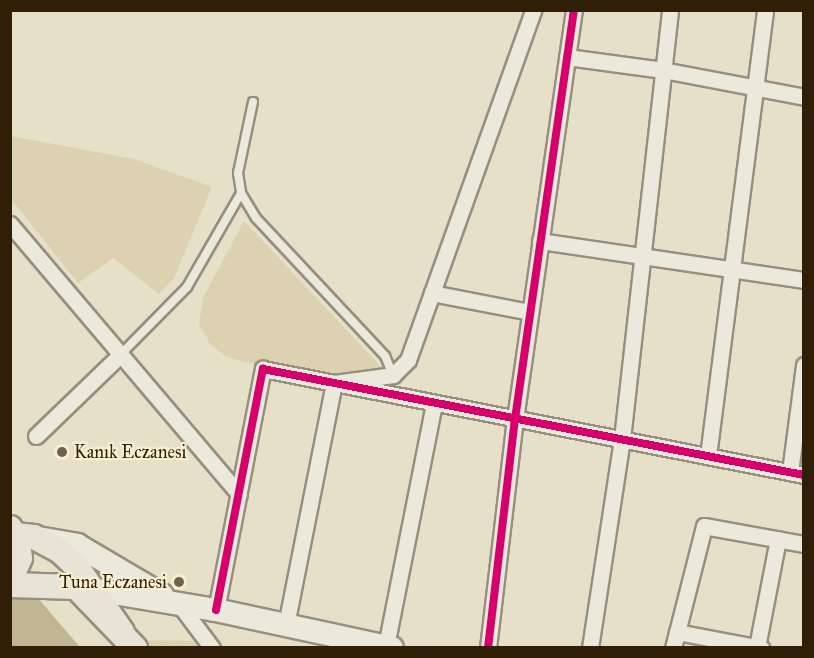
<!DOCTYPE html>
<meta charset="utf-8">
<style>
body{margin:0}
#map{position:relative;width:814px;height:658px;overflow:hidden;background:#e7e0c8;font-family:"IM FELL Great Primer",serif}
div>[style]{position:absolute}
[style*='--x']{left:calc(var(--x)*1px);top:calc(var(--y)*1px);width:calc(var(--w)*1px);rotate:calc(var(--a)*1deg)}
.green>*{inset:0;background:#dcd1b0}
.water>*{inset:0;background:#c2b594}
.roads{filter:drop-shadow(2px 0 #968f7f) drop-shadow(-2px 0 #968f7f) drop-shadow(0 2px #968f7f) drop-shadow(0 -2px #968f7f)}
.service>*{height:8px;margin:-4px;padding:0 4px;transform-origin:4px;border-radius:4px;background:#ebe8dc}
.minor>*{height:15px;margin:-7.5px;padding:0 7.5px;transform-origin:7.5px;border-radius:7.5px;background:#ebe8dc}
.secondary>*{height:22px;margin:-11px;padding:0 11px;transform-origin:11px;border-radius:11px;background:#ebe8dc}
.primary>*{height:24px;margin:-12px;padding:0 12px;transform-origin:12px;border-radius:12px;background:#e7e3d6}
.cycleway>*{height:8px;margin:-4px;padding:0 4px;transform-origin:4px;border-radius:4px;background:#d6006c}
.dots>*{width:16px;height:16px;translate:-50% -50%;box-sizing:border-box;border:3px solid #f8efd3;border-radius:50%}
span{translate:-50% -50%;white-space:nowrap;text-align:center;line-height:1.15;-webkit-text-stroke:4.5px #f8efd3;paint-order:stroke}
.poi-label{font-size:18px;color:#311e07}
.left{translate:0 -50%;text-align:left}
.right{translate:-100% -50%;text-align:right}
.frame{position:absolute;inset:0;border:12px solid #311e07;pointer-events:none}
</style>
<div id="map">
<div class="green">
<div style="clip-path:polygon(10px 136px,134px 159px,212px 187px,174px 278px,159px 294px,113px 258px,78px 283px,11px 199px)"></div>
<div style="clip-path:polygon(244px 221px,383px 369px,380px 379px,243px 362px,225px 356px,210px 344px,199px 324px,203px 298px)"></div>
<div style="clip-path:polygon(159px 640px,195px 641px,200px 647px,148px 647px,148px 641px)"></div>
</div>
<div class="water">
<div style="clip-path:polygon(10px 565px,60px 624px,80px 647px,11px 647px)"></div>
</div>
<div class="roads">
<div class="service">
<div style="--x:253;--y:102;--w:73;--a:101.9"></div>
<div style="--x:238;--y:173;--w:20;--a:81"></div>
<div style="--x:241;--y:193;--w:29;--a:59"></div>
<div style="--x:256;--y:218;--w:189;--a:46.9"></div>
<div style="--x:385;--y:356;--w:21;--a:67"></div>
<div style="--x:121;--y:354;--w:94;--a:-45.4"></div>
<div style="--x:187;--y:287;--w:108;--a:-60.1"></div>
</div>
<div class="minor">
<div style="--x:567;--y:57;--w:97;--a:7.7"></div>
<div style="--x:663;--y:70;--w:144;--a:10.8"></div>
<div style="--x:10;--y:224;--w:354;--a:49.7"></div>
<div style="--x:540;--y:241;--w:267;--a:8.4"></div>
<div style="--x:432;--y:293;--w:100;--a:11"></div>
<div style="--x:36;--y:436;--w:118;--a:-44"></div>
<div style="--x:708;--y:456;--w:450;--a:-82.7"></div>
<div style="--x:790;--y:472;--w:108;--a:-82.5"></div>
<div style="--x:179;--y:604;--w:55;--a:53.1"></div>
<div style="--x:216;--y:610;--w:246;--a:-79"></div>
<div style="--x:263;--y:369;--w:551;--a:11.09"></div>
<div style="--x:286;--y:625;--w:247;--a:-78.8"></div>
<div style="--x:334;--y:383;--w:60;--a:-7.7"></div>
<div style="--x:393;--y:375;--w:21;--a:-45"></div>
<div style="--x:408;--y:360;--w:372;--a:-70.3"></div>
<div style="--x:677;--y:632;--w:86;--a:10.8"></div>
<div style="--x:386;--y:646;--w:248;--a:-78.8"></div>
<div style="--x:757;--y:647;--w:110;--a:-79"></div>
<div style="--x:488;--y:648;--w:231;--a:-83.3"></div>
<div style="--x:515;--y:419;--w:413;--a:-81.8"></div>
<div style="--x:590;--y:648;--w:211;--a:-81.3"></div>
<div style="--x:622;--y:439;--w:432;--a:-83.6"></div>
<div style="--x:673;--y:648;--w:126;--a:-75.7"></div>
<div style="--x:704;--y:526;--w:102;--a:10.2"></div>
</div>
<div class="secondary">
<div style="--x:38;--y:538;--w:40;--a:10"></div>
<div style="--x:77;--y:545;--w:99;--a:30.5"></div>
<div style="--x:78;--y:587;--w:140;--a:9.5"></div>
<div style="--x:216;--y:610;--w:180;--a:12.2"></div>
</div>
<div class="primary">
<div style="--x:10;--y:528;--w:18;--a:63"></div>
<div style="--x:18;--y:544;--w:14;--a:82"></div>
<div style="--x:20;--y:558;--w:24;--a:114"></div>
<div style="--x:15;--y:535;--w:19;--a:6"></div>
<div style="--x:34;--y:537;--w:30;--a:28"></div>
<div style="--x:60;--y:551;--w:23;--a:43"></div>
<div style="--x:77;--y:567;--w:79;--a:55.3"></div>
<div style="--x:10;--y:585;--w:66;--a:1.7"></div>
<div style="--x:76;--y:587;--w:85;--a:46"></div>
</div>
</div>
<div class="cycleway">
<div style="--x:216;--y:610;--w:246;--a:-79"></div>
<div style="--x:263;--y:369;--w:551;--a:11.09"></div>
<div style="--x:488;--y:648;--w:231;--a:-83.3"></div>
<div style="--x:515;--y:419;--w:413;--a:-81.8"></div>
</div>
<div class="dots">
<div style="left:62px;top:452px;background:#71624b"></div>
<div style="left:179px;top:582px;background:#71624b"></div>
</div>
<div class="poi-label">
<span class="left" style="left:74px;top:452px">Kanık Eczanesi</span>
<span class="right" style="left:167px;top:582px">Tuna Eczanesi</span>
</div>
<div class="frame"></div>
</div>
